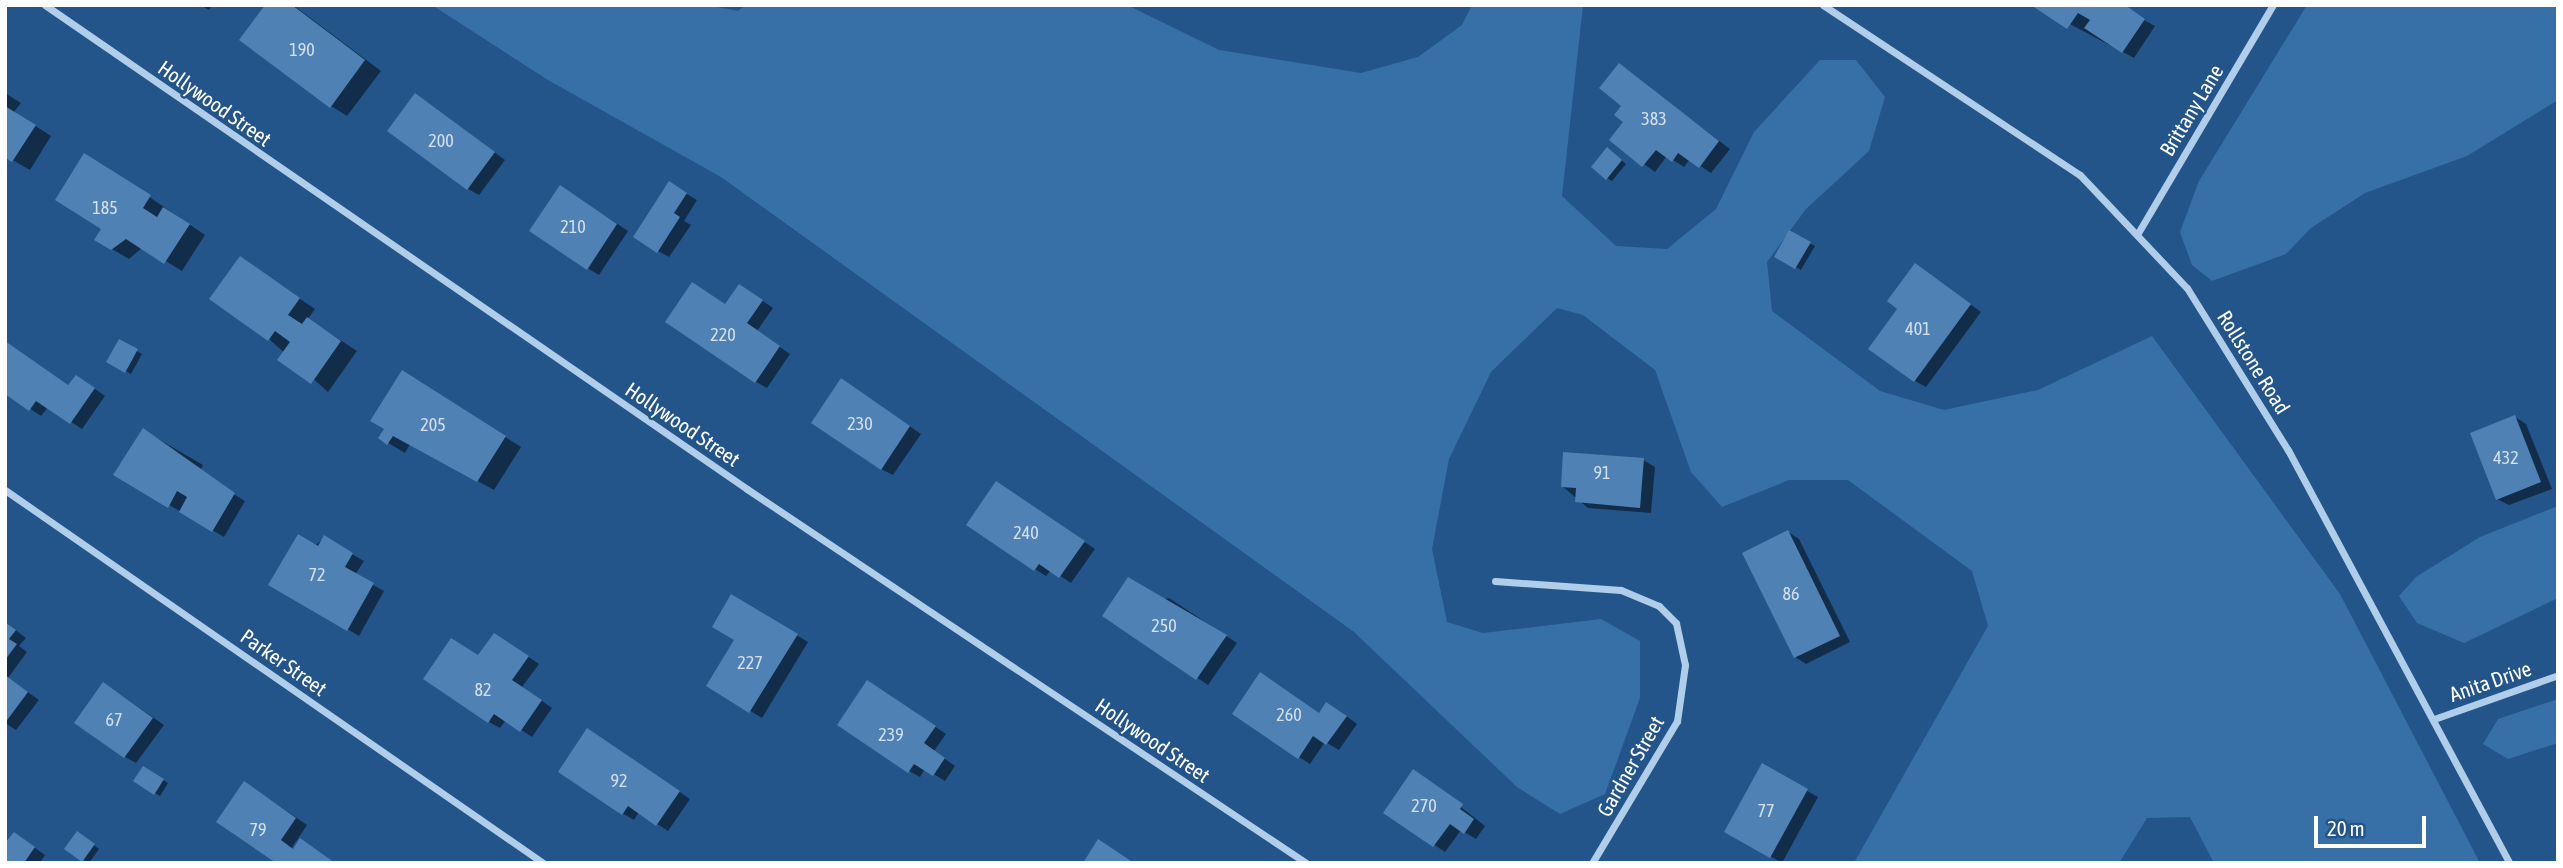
<!DOCTYPE html>
<style>
body{margin:0}
#map{position:relative;width:2563px;height:868px;overflow:hidden;background:#23558b;font-family:"Asap Condensed",sans-serif}
div>[style]{position:absolute}
[style*='--x']{left:calc(var(--x)*1px);top:calc(var(--y)*1px);width:calc(var(--w)*1px);rotate:calc(var(--a)*1deg)}
.green>*{inset:0;background:#3770a7}
.shadow>*{inset:0;background:#0007}
.building>*{inset:0;background:#5081b4}
.minor>*{height:7px;margin:-3.5px;padding:0 3.5px;transform-origin:3.5px;border-radius:3.5px;background:#b0cdea}
span{translate:-50% -50%;white-space:nowrap;text-align:center;line-height:1.15;-webkit-text-stroke:5px #23558b;paint-order:stroke}
.number-label{font-size:18px;color:#d3e0ec}
.number-label span{-webkit-text-stroke-width:0}
.street-label{font-size:21px;color:#fff}
.frame{position:absolute;inset:0;border:7px solid #fff;pointer-events:none}
.scale{position:absolute;left:2314px;top:816px;width:112px;height:32px;box-sizing:border-box;border:4px solid #fff;border-top:0;padding-left:9px;font-size:21px;line-height:24px;white-space:nowrap;color:#fff;-webkit-text-stroke:5px #23558b;paint-order:stroke}
</style>
<div id="map">
<div class="green">
<div style="clip-path:polygon(432px 5px,707px 5px,738px 11px,746px 5px,1127px 5px,1219px 50px,1361px 73px,1418px 57px,1462px 25px,1472px 5px,1583px 5px,1562px 196px,1616px 246px,1667px 249px,1716px 209px,1754px 132px,1820px 60px,1856px 60px,1885px 97px,1869px 151px,1806px 209px,1767px 262px,1772px 311px,1880px 391px,1944px 410px,2038px 390px,2152px 336px,2340px 594px,2480px 863px,2214px 863px,2190px 817px,2147px 818px,2119px 863px,1854px 863px,1988px 626px,1972px 571px,1848px 480px,1789px 480px,1722px 507px,1691px 472px,1655px 370px,1583px 315px,1557px 308px,1491px 372px,1449px 459px,1432px 549px,1447px 622px,1483px 633px,1601px 619px,1640px 641px,1640px 698px,1605px 794px,1560px 814px,1517px 787px,1354px 632px,721px 177px,548px 80px)"></div>
<div style="clip-path:polygon(2307px 5px,2558px 5px,2558px 100px,2467px 156px,2365px 193px,2311px 228px,2286px 254px,2212px 281px,2192px 265px,2180px 232px,2199px 181px)"></div>
<div style="clip-path:polygon(2558px 506px,2558px 598px,2464px 643px,2417px 623px,2399px 596px,2416px 577px,2480px 537px)"></div>
<div style="clip-path:polygon(2558px 699px,2558px 743px,2508px 759px,2483px 744px,2498px 719px)"></div>
</div>
<div class="shadow">
<div style="clip-path:polygon(200px 5px,212px 5px,209px 10px)"></div>
<div style="clip-path:polygon(267px 5px,293px 5px,381px 71px,347px 116px,331px 106px)"></div>
<div style="clip-path:polygon(2034px 5px,2144px 20px,2155px 26px,2134px 58px)"></div>
<div style="clip-path:polygon(1620px 66px,1730px 149px,1711px 173px,1690px 159px,1684px 167px,1667px 156px,1655px 172px,1611px 140px,1626px 122px)"></div>
<div style="clip-path:polygon(5px 93px,21px 103px,14px 112px,51px 136px,30px 170px,9px 158px,5px 163px)"></div>
<div style="clip-path:polygon(427px 102px,505px 160px,479px 195px,468px 189px)"></div>
<div style="clip-path:polygon(1612px 152px,1626px 164px,1612px 181px,1607px 178px)"></div>
<div style="clip-path:polygon(101px 164px,205px 235px,182px 271px,143px 247px,129px 259px,112px 249px,103px 229px)"></div>
<div style="clip-path:polygon(680px 190px,697px 200px,684px 221px,691px 225px,669px 257px,658px 251px)"></div>
<div style="clip-path:polygon(572px 194px,628px 231px,599px 275px,587px 268px)"></div>
<div style="clip-path:polygon(1790px 232px,1815px 246px,1801px 270px,1777px 256px)"></div>
<div style="clip-path:polygon(240px 258px,315px 309px,308px 319px,357px 351px,328px 392px,269px 339px)"></div>
<div style="clip-path:polygon(1926px 272px,1981px 312px,1926px 387px,1915px 381px)"></div>
<div style="clip-path:polygon(751px 293px,773px 308px,757px 331px,790px 354px,767px 388px,756px 382px,726px 306px)"></div>
<div style="clip-path:polygon(119px 341px,142px 354px,131px 374px,108px 361px)"></div>
<div style="clip-path:polygon(419px 382px,521px 447px,494px 490px,410px 444px,405px 453px,380px 438px)"></div>
<div style="clip-path:polygon(87px 383px,105px 396px,82px 429px,48px 407px,41px 416px,5px 392px)"></div>
<div style="clip-path:polygon(852px 387px,921px 434px,893px 475px,881px 469px)"></div>
<div style="clip-path:polygon(2515px 417px,2526px 424px,2552px 489px,2509px 505px,2497px 499px)"></div>
<div style="clip-path:polygon(143px 430px,203px 465px,199px 473px,245px 501px,224px 537px,116px 474px)"></div>
<div style="clip-path:polygon(1643px 460px,1655px 467px,1651px 513px,1588px 508px,1562px 486px)"></div>
<div style="clip-path:polygon(1008px 490px,1095px 549px,1071px 583px,1051px 570px,1046px 576px,1035px 569px)"></div>
<div style="clip-path:polygon(1788px 532px,1799px 539px,1850px 642px,1806px 664px,1795px 657px)"></div>
<div style="clip-path:polygon(324px 538px,364px 561px,355px 575px,384px 591px,359px 636px,271px 584px)"></div>
<div style="clip-path:polygon(732px 596px,808px 642px,762px 718px,709px 686px,737px 639px)"></div>
<div style="clip-path:polygon(1169px 598px,1237px 643px,1208px 685px,1104px 616px)"></div>
<div style="clip-path:polygon(5px 622px,26px 638px,19px 646px,27px 652px,8px 678px,39px 700px,16px 730px,5px 723px)"></div>
<div style="clip-path:polygon(505px 641px,539px 664px,522px 687px,552px 708px,532px 737px,506px 720px,500px 728px,489px 722px)"></div>
<div style="clip-path:polygon(879px 689px,946px 734px,934px 751px,955px 766px,945px 781px,925px 769px,920px 777px,909px 771px)"></div>
<div style="clip-path:polygon(115px 691px,164px 725px,136px 763px,125px 757px)"></div>
<div style="clip-path:polygon(1338px 710px,1357px 724px,1339px 750px,1325px 742px,1310px 764px,1299px 757px,1320px 714px)"></div>
<div style="clip-path:polygon(599px 737px,690px 799px,668px 831px,639px 812px,634px 820px,622px 813px)"></div>
<div style="clip-path:polygon(1763px 766px,1818px 797px,1782px 863px,1726px 831px)"></div>
<div style="clip-path:polygon(144px 768px,168px 783px,160px 796px,136px 781px)"></div>
<div style="clip-path:polygon(1424px 778px,1485px 826px,1476px 839px,1461px 830px,1445px 852px,1385px 812px)"></div>
<div style="clip-path:polygon(256px 790px,307px 825px,289px 852px,312px 847px,279px 863px)"></div>
<div style="clip-path:polygon(82px 836px,99px 849px,89px 863px,66px 848px)"></div>
<div style="clip-path:polygon(25px 841px,45px 855px,40px 863px,5px 863px)"></div>
</div>
<div class="building">
<div style="clip-path:polygon(265px 5px,292px 5px,365px 60px,330px 108px,239px 40px)"></div>
<div style="clip-path:polygon(2031px 5px,2125px 5px,2145px 19px,2122px 53px,2084px 28px,2090px 20px,2078px 13px,2067px 29px)"></div>
<div style="clip-path:polygon(1619px 63px,1719px 141px,1699px 168px,1678px 153px,1672px 162px,1656px 150px,1642px 167px,1609px 140px,1623px 122px,1614px 115px,1621px 106px,1599px 88px)"></div>
<div style="clip-path:polygon(415px 93px,495px 152px,467px 190px,387px 131px)"></div>
<div style="clip-path:polygon(5px 106px,36px 125px,12px 162px,5px 158px)"></div>
<div style="clip-path:polygon(1607px 147px,1622px 160px,1606px 180px,1591px 167px)"></div>
<div style="clip-path:polygon(84px 153px,151px 195px,143px 208px,157px 217px,163px 207px,190px 224px,164px 264px,126px 239px,111px 250px,94px 240px,101px 229px,55px 200px)"></div>
<div style="clip-path:polygon(669px 181px,687px 193px,674px 213px,680px 217px,657px 253px,633px 237px)"></div>
<div style="clip-path:polygon(560px 185px,617px 224px,587px 270px,529px 231px)"></div>
<div style="clip-path:polygon(1789px 230px,1811px 242px,1795px 269px,1774px 257px)"></div>
<div style="clip-path:polygon(240px 256px,300px 298px,288px 315px,302px 324px,307px 317px,341px 341px,311px 384px,277px 360px,290px 342px,275px 331px,268px 341px,209px 299px)"></div>
<div style="clip-path:polygon(1915px 263px,1971px 304px,1914px 382px,1868px 349px,1897px 309px,1887px 301px)"></div>
<div style="clip-path:polygon(692px 282px,725px 304px,739px 284px,763px 300px,747px 323px,780px 346px,755px 383px,665px 322px)"></div>
<div style="clip-path:polygon(119px 339px,138px 349px,125px 373px,106px 362px)"></div>
<div style="clip-path:polygon(5px 341px,68px 385px,76px 375px,95px 388px,70px 424px,36px 401px,29px 411px,5px 394px)"></div>
<div style="clip-path:polygon(402px 370px,506px 436px,477px 482px,393px 436px,387px 445px,378px 438px,384px 429px,370px 421px)"></div>
<div style="clip-path:polygon(841px 378px,910px 426px,881px 470px,811px 423px)"></div>
<div style="clip-path:polygon(2515px 415px,2541px 482px,2496px 500px,2470px 433px)"></div>
<div style="clip-path:polygon(143px 428px,235px 493px,212px 532px,179px 512px,187px 497px,177px 491px,168px 508px,113px 475px)"></div>
<div style="clip-path:polygon(1563px 452px,1644px 458px,1640px 508px,1575px 502px,1576px 488px,1561px 487px)"></div>
<div style="clip-path:polygon(996px 481px,1085px 541px,1059px 578px,1039px 564px,1034px 571px,966px 525px)"></div>
<div style="clip-path:polygon(1788px 530px,1840px 636px,1794px 658px,1742px 553px)"></div>
<div style="clip-path:polygon(298px 534px,318px 546px,324px 535px,353px 553px,345px 567px,374px 583px,347px 631px,268px 585px)"></div>
<div style="clip-path:polygon(1128px 577px,1227px 635px,1196px 680px,1102px 616px)"></div>
<div style="clip-path:polygon(731px 594px,798px 634px,749px 713px,706px 686px,734px 640px,712px 627px)"></div>
<div style="clip-path:polygon(5px 622px,16px 630px,9px 639px,17px 644px,5px 660px)"></div>
<div style="clip-path:polygon(494px 633px,529px 656px,512px 680px,542px 700px,520px 732px,494px 714px,488px 723px,423px 679px,451px 638px,478px 655px)"></div>
<div style="clip-path:polygon(1260px 672px,1319px 713px,1326px 702px,1347px 716px,1326px 745px,1313px 736px,1298px 759px,1232px 714px)"></div>
<div style="clip-path:polygon(5px 675px,28px 692px,5px 723px)"></div>
<div style="clip-path:polygon(867px 680px,936px 726px,924px 743px,945px 758px,933px 776px,914px 764px,908px 773px,837px 725px)"></div>
<div style="clip-path:polygon(103px 682px,153px 718px,124px 758px,74px 723px)"></div>
<div style="clip-path:polygon(587px 728px,680px 791px,656px 826px,628px 806px,622px 815px,558px 772px)"></div>
<div style="clip-path:polygon(1762px 763px,1808px 789px,1770px 858px,1724px 832px)"></div>
<div style="clip-path:polygon(143px 766px,164px 779px,154px 795px,133px 781px)"></div>
<div style="clip-path:polygon(1413px 769px,1463px 804px,1460px 809px,1474px 819px,1464px 834px,1450px 824px,1433px 847px,1383px 813px)"></div>
<div style="clip-path:polygon(244px 781px,296px 818px,281px 840px,293px 849px,300px 838px,335px 863px,276px 863px,216px 822px)"></div>
<div style="clip-path:polygon(77px 831px,95px 844px,82px 862px,64px 849px)"></div>
<div style="clip-path:polygon(14px 832px,35px 847px,24px 863px,5px 863px,5px 843px)"></div>
<div style="clip-path:polygon(1098px 839px,1134px 863px,1083px 863px)"></div>
</div>
<div class="minor">
<div style="--x:45;--y:5;--w:853;--a:34.58"></div>
<div style="--x:747;--y:489;--w:673;--a:33.78"></div>
<div style="--x:1823;--y:5;--w:308;--a:33.5"></div>
<div style="--x:2080;--y:175;--w:156;--a:46.6"></div>
<div style="--x:2187;--y:288;--w:191;--a:58.1"></div>
<div style="--x:2288;--y:450;--w:468;--a:61.8"></div>
<div style="--x:2138;--y:233;--w:265;--a:-59.4"></div>
<div style="--x:5;--y:490;--w:655;--a:34.73"></div>
<div style="--x:1495;--y:581;--w:126;--a:4.1"></div>
<div style="--x:1621;--y:590;--w:41;--a:22.8"></div>
<div style="--x:1659;--y:606;--w:24;--a:45"></div>
<div style="--x:1676;--y:623;--w:43;--a:77.9"></div>
<div style="--x:1685;--y:665;--w:57;--a:98.1"></div>
<div style="--x:1677;--y:721;--w:165;--a:120.9"></div>
<div style="--x:2434;--y:719;--w:132;--a:-19.5"></div>
</div>
<div class="number-label">
<span style="left:302px;top:50px">190</span>
<span style="left:1654px;top:119px">383</span>
<span style="left:441px;top:141px">200</span>
<span style="left:105px;top:208px">185</span>
<span style="left:573px;top:227px">210</span>
<span style="left:1918px;top:329px">401</span>
<span style="left:723px;top:335px">220</span>
<span style="left:860px;top:424px">230</span>
<span style="left:433px;top:425px">205</span>
<span style="left:2506px;top:458px">432</span>
<span style="left:1602px;top:473px">91</span>
<span style="left:1026px;top:533px">240</span>
<span style="left:317px;top:575px">72</span>
<span style="left:1791px;top:594px">86</span>
<span style="left:1164px;top:626px">250</span>
<span style="left:750px;top:663px">227</span>
<span style="left:483px;top:690px">82</span>
<span style="left:1289px;top:715px">260</span>
<span style="left:114px;top:720px">67</span>
<span style="left:891px;top:735px">239</span>
<span style="left:619px;top:781px">92</span>
<span style="left:1424px;top:806px">270</span>
<span style="left:1766px;top:811px">77</span>
<span style="left:258px;top:830px">79</span>
</div>
<div class="street-label">
<span style="left:215px;top:103px;rotate:35deg">Hollywood Street</span>
<span style="left:2191px;top:110px;rotate:-59deg">Brittany Lane</span>
<span style="left:2254px;top:362px;rotate:58deg">Rollstone Road</span>
<span style="left:683px;top:424px;rotate:34deg">Hollywood Street</span>
<span style="left:284px;top:662px;rotate:35deg">Parker Street</span>
<span style="left:2490px;top:681px;rotate:-19deg">Anita Drive</span>
<span style="left:1153px;top:740px;rotate:34deg">Hollywood Street</span>
<span style="left:1630px;top:766px;rotate:-60deg">Gardner Street</span>
</div>
<div class="frame"></div>
<div class="scale">20 m</div>
</div>
